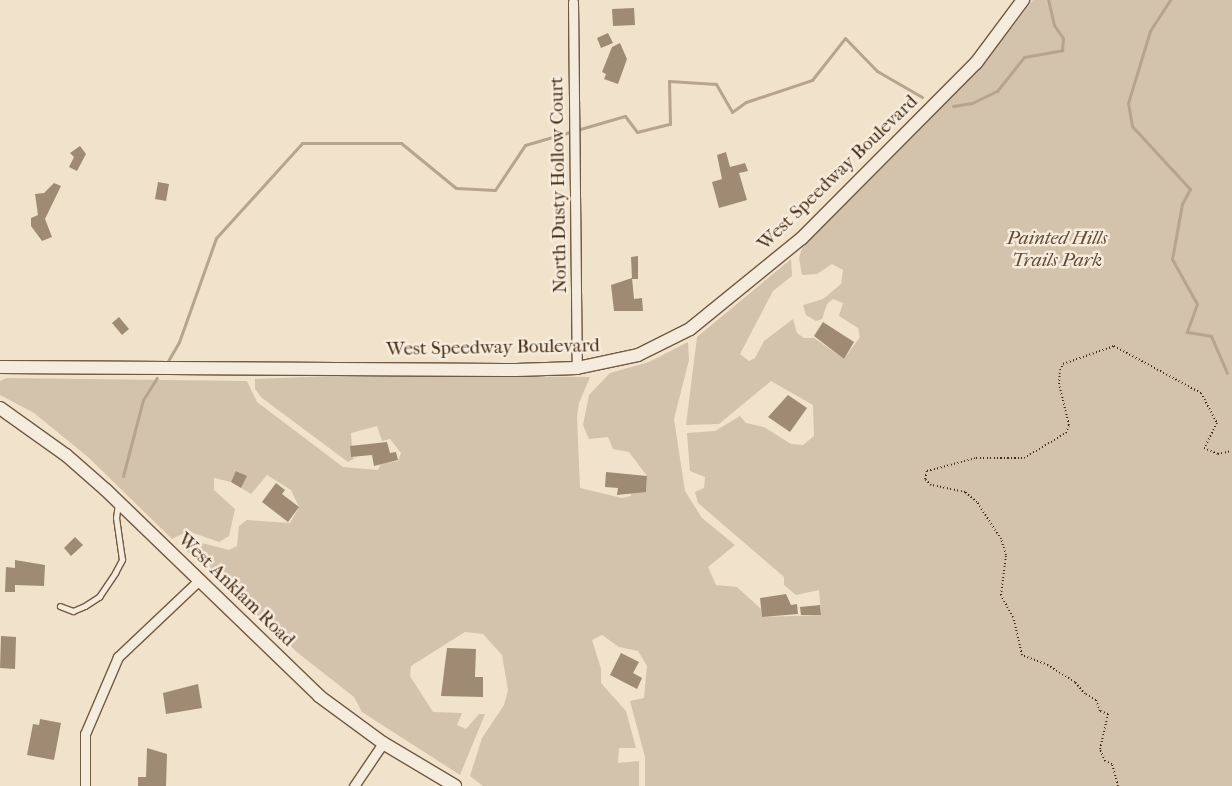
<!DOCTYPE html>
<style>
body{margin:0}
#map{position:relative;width:1232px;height:786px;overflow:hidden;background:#f1e2cb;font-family:"IM FELL French Canon",serif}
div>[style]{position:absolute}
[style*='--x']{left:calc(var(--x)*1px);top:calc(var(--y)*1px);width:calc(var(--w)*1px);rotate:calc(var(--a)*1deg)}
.green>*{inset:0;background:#d4c3ac}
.stream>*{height:3px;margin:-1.5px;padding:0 1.5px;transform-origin:1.5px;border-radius:1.5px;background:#b7a48d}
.building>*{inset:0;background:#9f8b73}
.path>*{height:2px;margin-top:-1px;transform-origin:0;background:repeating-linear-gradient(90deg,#462c14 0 1px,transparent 0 3.5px)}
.roads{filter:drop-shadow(1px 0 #715a42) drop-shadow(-1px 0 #715a42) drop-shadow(0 1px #715a42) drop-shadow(0 -1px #715a42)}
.service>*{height:4.5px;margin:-2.25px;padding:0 2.25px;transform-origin:2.25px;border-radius:2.25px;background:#f6ecdd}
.minor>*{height:9px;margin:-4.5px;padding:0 4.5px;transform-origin:4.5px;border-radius:4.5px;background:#f6ecdd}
.secondary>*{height:12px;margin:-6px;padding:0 6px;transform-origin:6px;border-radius:6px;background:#f6ecdd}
span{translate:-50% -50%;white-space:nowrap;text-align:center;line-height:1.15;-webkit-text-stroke:5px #f6ecdd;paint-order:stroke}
.street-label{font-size:19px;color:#462c14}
.park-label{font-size:19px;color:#624a32;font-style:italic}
</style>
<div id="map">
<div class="green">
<div style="clip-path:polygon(1033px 0,1232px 0,1232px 786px,645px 786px,645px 757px,630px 701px,644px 698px,647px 666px,638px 651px,619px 647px,602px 635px,592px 640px,601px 669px,601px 683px,626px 711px,636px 748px,619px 748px,618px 763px,639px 761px,639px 786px,483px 786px,470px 776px,482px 738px,504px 705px,508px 690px,502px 655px,483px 634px,465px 632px,411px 666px,410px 676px,433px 712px,462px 713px,457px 725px,466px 729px,479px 714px,485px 714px,460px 775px,362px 712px,354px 697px,298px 653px,179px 544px,186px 539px,229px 550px,237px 546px,239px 526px,247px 520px,290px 523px,299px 507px,291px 490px,267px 475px,251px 494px,241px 488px,246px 476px,237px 471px,231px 482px,214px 478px,214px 490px,235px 509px,229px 536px,219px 542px,188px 531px,172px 539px,88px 457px,34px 413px,0 395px,0 381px,6px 378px,247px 381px,257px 402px,343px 467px,378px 470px,381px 464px,398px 461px,401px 453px,390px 439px,382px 441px,377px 426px,351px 433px,353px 458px,357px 457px,348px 462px,262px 398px,255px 389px,255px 379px,356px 375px,590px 377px,579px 403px,577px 417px,580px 488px,622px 498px,631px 496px,631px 490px,646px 492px,647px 476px,629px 452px,613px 449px,608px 437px,589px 439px,583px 425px,589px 395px,610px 373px,649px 362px,688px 342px,689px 360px,674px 419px,685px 491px,702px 518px,735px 545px,708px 567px,716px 585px,737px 587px,761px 609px,762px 617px,821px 615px,819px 590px,796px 595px,784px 585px,784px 577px,698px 503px,695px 492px,704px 488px,705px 477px,690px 471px,687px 433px,715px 431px,740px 416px,746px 423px,764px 427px,791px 444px,803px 445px,814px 436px,813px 405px,771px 381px,719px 424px,686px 425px,697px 337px,791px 259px,792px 276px,773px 291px,740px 354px,749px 361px,755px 358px,764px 341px,793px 319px,797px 333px,804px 338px,814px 338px,844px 359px,860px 337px,858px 328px,839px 316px,843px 303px,833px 299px,827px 304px,822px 319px,816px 321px,806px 315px,803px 305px,823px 299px,841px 284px,843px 270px,832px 264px,817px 274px,802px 275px,799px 258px,802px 248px,983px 65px)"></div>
</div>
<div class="stream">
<div style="--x:1170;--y:0;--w:37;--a:123"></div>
<div style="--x:1150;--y:31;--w:75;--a:107"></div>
<div style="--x:1128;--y:103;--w:23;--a:80"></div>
<div style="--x:1132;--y:126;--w:86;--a:47.4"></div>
<div style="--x:1190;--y:189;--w:17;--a:118"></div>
<div style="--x:1182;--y:204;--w:56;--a:100.3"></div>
<div style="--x:1172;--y:259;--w:51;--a:60.9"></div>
<div style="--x:1197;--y:304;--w:30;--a:110"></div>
<div style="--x:1187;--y:332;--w:24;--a:9"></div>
<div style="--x:1211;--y:336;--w:40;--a:66.6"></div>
<div style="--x:953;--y:106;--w:19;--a:-9"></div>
<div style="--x:972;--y:103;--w:28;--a:-26"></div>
<div style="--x:997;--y:91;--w:43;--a:-51.5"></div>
<div style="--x:1024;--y:57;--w:39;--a:-10"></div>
<div style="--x:1062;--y:50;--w:12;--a:-85"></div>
<div style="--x:1063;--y:38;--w:16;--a:-125"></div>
<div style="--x:1054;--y:25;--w:26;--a:-103"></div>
<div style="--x:168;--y:361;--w:22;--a:-60"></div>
<div style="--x:179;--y:342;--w:110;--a:-70.4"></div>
<div style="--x:216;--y:238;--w:128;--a:-47.8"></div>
<div style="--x:302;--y:143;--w:99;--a:0"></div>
<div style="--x:401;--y:143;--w:71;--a:39.3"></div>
<div style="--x:456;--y:188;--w:39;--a:3"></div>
<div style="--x:495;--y:190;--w:54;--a:-56.3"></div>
<div style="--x:525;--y:145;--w:104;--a:-16.2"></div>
<div style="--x:625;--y:116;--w:20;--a:53"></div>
<div style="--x:637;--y:132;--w:34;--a:-14"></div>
<div style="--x:670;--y:124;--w:43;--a:-91.3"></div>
<div style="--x:669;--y:81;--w:47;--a:3.7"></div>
<div style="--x:716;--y:84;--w:32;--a:60"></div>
<div style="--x:732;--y:112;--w:17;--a:-36"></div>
<div style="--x:746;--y:102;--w:70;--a:-18.4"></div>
<div style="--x:812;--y:80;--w:53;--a:-51.8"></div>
<div style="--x:845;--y:38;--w:46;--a:45.9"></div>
<div style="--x:877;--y:71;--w:52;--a:30"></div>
<div style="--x:123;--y:476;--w:79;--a:-75.3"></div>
<div style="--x:143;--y:400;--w:26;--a:-58"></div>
</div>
<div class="building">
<div style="clip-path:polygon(634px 8px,635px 25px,613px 26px,612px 9px)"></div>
<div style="clip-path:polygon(608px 33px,613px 43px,601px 48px,597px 38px)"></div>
<div style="clip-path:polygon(620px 43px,627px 59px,618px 84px,604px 79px,606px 74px,602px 72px,612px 47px)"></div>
<div style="clip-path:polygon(80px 146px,86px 154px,77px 171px,69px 167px,74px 157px,70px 153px)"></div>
<div style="clip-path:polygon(726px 152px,730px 167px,745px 163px,748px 171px,739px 173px,747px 200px,719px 208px,712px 182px,722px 179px,717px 155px)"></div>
<div style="clip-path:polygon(158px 182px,169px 184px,166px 201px,155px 199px)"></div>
<div style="clip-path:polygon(54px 183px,61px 186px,45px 219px,52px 237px,42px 241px,31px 226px,31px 218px,38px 215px,35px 194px,44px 193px)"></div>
<div style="clip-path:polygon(638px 256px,638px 279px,632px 279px,631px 257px)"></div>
<div style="clip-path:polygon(632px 278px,634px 299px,642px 298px,643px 311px,614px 311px,611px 285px)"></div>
<div style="clip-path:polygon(119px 317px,129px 329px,122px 335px,112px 323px)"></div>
<div style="clip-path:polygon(823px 322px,854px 342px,844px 359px,814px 336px)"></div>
<div style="clip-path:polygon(788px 395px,807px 408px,790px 432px,768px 417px)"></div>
<div style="clip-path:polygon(387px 442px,390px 453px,396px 452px,398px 460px,374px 466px,372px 455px,351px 457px,350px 446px)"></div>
<div style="clip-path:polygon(236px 471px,247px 476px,241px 488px,231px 482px)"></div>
<div style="clip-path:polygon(606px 472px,647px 476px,646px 492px,617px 495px,618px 488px,605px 487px)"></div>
<div style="clip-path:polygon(276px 483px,285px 490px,282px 494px,299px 507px,288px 522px,262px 502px)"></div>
<div style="clip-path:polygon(75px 537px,83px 545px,71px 556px,64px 548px)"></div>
<div style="clip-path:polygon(15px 560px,45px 565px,44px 586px,15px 585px,15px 592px,5px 592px,6px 567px,15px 568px)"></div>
<div style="clip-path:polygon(786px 594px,791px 605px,797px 604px,798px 614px,762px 617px,760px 598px)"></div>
<div style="clip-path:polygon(820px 605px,821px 615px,801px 615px,800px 607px)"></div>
<div style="clip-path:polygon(1px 636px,16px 637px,15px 669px,0 668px)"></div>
<div style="clip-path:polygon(447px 648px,476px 649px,475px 677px,483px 677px,483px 697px,441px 696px)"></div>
<div style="clip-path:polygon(621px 653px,639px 662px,633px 673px,642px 678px,637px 689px,610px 675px)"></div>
<div style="clip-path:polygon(198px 684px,202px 708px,166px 714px,163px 693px)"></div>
<div style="clip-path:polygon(40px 719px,61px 723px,54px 760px,27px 755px,33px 724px,39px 725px)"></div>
<div style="clip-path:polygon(147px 748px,167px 754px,166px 786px,138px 786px,138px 777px,146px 777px)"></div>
</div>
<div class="path">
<div style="--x:1118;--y:786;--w:23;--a:-105"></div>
<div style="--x:1112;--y:764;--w:8;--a:-157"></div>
<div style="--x:1105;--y:761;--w:13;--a:-113"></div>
<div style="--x:1100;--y:749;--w:36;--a:-77"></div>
<div style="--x:1108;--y:714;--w:9;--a:-159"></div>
<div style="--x:1100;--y:711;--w:12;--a:-110"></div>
<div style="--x:1096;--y:700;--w:13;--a:-151"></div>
<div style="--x:1085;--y:694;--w:16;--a:-130"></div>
<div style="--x:1075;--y:682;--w:32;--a:-148"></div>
<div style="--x:1048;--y:665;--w:28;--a:-159"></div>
<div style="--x:1022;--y:655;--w:39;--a:-103"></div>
<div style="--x:1013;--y:617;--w:25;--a:-119"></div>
<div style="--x:1001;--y:595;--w:40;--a:-82.9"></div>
<div style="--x:1006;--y:555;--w:17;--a:-107"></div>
<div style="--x:1001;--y:539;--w:44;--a:-123"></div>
<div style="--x:977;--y:502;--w:16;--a:-140"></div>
<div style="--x:965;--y:492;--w:35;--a:-168"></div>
<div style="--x:931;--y:485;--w:8;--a:-135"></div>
<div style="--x:925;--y:479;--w:8;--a:-76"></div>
<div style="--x:927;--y:471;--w:51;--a:-14.9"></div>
<div style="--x:976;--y:458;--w:48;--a:0"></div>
<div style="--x:1024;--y:458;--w:49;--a:-30.8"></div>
<div style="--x:1066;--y:433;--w:9;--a:-69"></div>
<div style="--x:1069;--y:425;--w:42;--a:-103.7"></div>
<div style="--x:1059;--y:384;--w:14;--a:-86"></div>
<div style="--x:1060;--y:370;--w:7;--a:-63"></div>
<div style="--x:1063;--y:364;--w:54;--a:-19.4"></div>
<div style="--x:1114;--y:346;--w:99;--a:28.4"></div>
<div style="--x:1201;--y:393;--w:34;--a:62"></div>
<div style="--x:1217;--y:423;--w:28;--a:117"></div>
<div style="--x:1204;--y:448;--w:15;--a:23"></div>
<div style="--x:1218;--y:454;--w:14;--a:-12"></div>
</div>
<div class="roads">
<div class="service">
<div style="--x:60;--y:606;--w:14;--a:21"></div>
<div style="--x:73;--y:611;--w:13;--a:-23"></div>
<div style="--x:85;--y:606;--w:17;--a:-33"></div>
<div style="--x:99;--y:597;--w:29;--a:-56"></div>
<div style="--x:115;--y:573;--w:15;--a:-62"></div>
<div style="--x:122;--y:560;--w:42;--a:-98.1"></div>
<div style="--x:116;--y:518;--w:15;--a:-82"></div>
</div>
<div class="minor">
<div style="--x:573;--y:2;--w:366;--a:89.4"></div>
<div style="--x:85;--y:786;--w:52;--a:-90"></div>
<div style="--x:85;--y:734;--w:84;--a:-66.8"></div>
<div style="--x:118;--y:657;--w:110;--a:-43.5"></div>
<div style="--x:354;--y:786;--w:52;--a:-56"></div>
</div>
<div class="secondary">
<div style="--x:0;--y:367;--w:516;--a:0.33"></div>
<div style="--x:516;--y:370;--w:61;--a:-1.9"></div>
<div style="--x:577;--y:368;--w:62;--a:-12"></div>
<div style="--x:638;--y:355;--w:58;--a:-26.6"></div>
<div style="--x:690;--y:329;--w:144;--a:-39.1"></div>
<div style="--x:802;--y:238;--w:247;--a:-45.2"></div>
<div style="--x:976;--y:63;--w:79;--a:-53.3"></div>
<div style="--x:0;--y:408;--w:81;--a:35.5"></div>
<div style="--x:66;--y:455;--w:53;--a:41.2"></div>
<div style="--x:106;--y:490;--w:296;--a:44"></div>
<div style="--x:319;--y:696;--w:79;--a:36.3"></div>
<div style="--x:383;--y:743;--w:84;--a:30.8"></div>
</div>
</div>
<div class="street-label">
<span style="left:838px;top:173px;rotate:-44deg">West Speedway Boulevard</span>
<span style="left:559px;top:185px;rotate:-91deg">North Dusty Hollow Court</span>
<span style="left:493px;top:348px;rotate:-1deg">West Speedway Boulevard</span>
<span style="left:236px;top:590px;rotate:44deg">West Anklam Road</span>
</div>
<div class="park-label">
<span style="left:1057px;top:250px">Painted Hills<br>Trails Park</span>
</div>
</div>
